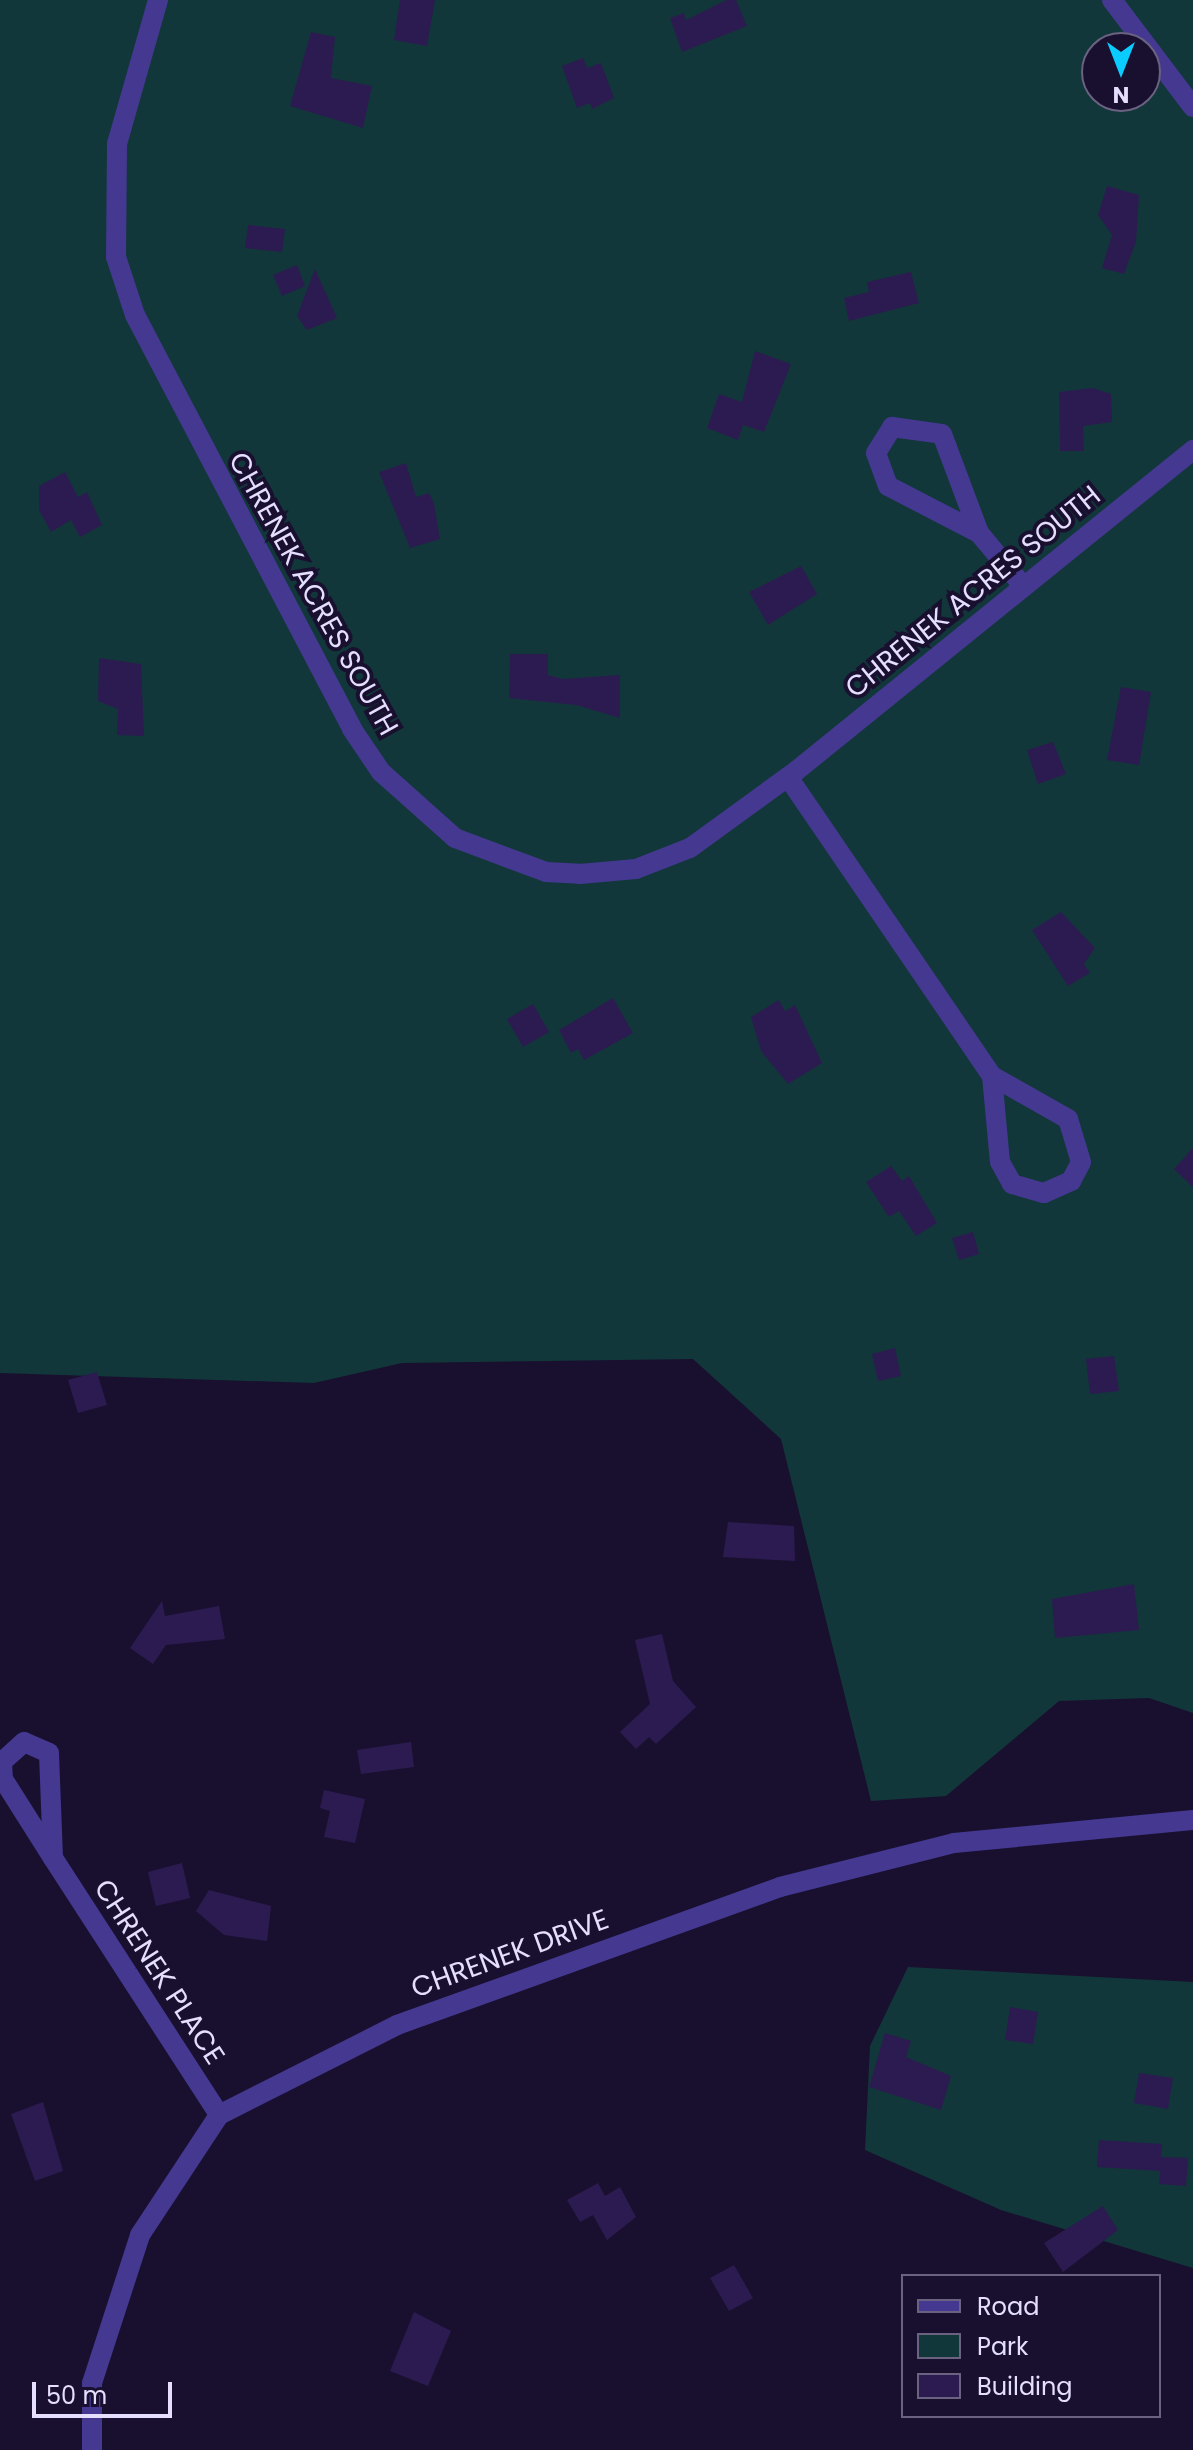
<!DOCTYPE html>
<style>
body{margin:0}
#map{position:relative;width:1193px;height:2450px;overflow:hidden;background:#19102f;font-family:Poppins,sans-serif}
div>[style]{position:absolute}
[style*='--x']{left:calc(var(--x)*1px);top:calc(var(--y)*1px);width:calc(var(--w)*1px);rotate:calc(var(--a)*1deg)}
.green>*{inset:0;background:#12373a}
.building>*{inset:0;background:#2c1b51}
.minor>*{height:20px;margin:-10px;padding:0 10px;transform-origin:10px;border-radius:10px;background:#453891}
span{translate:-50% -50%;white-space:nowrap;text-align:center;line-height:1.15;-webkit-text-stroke:8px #19102f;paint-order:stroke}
.street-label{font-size:28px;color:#e5deff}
.legend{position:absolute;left:901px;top:2274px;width:260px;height:144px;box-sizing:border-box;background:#19102f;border:2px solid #6b6282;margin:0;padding:10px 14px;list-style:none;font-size:24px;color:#e5deff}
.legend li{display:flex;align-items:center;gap:16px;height:40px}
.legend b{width:40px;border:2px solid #6b6282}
.north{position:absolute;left:1081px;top:32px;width:80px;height:80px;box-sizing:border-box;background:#19102f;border:2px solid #6b6282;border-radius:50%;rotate:180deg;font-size:22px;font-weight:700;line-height:32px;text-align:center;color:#e5deff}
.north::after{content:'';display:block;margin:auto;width:28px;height:36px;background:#0accff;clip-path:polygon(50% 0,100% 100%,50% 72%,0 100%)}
.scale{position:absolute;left:32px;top:2382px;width:140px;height:36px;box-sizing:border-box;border:4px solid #e5deff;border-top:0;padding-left:10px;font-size:24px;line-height:28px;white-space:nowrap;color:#e5deff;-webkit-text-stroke:6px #19102f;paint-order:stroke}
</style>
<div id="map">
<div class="green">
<div style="clip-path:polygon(evenodd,0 0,1193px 0,1193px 1713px,1149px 1698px,1059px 1701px,946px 1796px,871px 1801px,781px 1439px,693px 1359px,402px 1363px,314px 1383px,0 1373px,0 0,1097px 48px,1145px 48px,1145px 96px,1097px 96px,1097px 48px)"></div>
<div style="clip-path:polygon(908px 1967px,1193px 1982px,1193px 2268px,1001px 2210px,865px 2150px,870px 2046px)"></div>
</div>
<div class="building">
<div style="clip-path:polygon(400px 0,435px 0,427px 46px,394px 40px)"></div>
<div style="clip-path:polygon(726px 0,736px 0,747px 26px,682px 52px,670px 18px,684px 13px,686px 20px)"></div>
<div style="clip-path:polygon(311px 32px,335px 37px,331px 78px,372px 86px,363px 128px,290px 106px)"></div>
<div style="clip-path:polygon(583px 58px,587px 68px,601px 63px,614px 98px,592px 109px,590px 103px,577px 108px,562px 66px)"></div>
<div style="clip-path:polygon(1107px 186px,1139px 195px,1136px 242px,1124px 274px,1102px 268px,1112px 235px,1098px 215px)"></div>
<div style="clip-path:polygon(248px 225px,285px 229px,282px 252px,245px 248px)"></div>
<div style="clip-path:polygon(297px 265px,305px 286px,282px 296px,273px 275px)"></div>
<div style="clip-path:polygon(315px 269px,337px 318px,307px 330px,297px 316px)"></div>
<div style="clip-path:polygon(911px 272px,919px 303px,849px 321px,844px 298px,869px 292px,867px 282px)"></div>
<div style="clip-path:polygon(755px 351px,791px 364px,764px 432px,743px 425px,738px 440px,707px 428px,719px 394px,742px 402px)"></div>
<div style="clip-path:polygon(1093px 388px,1111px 394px,1112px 422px,1083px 426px,1084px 451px,1060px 451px,1059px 392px)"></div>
<div style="clip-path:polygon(406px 463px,416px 497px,429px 493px,434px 503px,440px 539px,410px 548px,379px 472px)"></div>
<div style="clip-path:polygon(65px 472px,78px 497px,87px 492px,102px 525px,80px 537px,71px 520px,51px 532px,39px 510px,39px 486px)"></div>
<div style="clip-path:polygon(801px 566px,817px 594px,768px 625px,749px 592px)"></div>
<div style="clip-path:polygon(510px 654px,548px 654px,548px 675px,563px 679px,620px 675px,620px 718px,576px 705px,509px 698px)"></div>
<div style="clip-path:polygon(99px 658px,141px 664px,144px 736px,117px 735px,118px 709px,98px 701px)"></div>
<div style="clip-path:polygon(1121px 687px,1151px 692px,1139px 765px,1107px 760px)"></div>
<div style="clip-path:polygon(1053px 742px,1066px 774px,1038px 784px,1027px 750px)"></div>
<div style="clip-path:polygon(1061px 912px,1095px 948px,1084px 964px,1090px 973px,1068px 986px,1032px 930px)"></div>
<div style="clip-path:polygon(613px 998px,633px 1033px,584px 1060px,578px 1049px,571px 1053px,559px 1030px)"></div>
<div style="clip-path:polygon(779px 1000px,785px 1011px,795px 1005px,822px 1063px,788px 1084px,761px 1051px,751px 1017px)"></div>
<div style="clip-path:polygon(533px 1004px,549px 1032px,523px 1047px,507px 1019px)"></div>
<div style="clip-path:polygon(1193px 1148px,1193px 1187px,1174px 1169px)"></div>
<div style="clip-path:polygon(891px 1166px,902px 1181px,909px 1176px,937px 1223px,916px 1236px,899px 1211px,889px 1217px,866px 1182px)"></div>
<div style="clip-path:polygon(973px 1232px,979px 1254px,959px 1260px,952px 1238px)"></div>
<div style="clip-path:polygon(895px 1348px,901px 1376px,878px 1381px,872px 1354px)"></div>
<div style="clip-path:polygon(1114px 1356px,1119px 1391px,1090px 1394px,1086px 1359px)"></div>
<div style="clip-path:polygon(97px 1372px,107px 1405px,78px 1413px,68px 1380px)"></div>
<div style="clip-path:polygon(728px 1522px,794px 1526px,795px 1561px,723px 1557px)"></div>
<div style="clip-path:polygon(1134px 1584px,1139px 1630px,1055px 1638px,1052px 1599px)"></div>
<div style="clip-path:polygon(162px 1601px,165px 1616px,219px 1606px,225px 1639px,166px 1645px,153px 1664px,130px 1648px)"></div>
<div style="clip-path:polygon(662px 1634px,673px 1681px,696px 1707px,656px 1744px,649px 1737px,636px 1749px,620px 1732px,650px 1704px,635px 1640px)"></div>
<div style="clip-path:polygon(411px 1742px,414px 1767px,361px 1774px,357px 1750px)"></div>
<div style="clip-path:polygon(324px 1790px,365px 1799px,355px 1843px,324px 1837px,330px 1811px,320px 1808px)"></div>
<div style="clip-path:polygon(182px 1863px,190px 1898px,156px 1906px,148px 1872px)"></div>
<div style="clip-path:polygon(209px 1890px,271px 1906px,267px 1941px,224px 1935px,196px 1911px)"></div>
<div style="clip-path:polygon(1010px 2007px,1038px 2012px,1033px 2044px,1005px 2040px)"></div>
<div style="clip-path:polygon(885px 2033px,911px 2041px,906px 2057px,951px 2076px,941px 2110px,869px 2087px)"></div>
<div style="clip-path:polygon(1139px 2073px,1173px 2078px,1168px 2109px,1134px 2103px)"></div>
<div style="clip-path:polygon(43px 2102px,63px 2171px,35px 2181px,11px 2114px)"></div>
<div style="clip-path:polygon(1099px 2140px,1162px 2144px,1161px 2157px,1188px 2158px,1186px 2186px,1159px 2184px,1160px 2171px,1097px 2167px)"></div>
<div style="clip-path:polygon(598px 2183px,605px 2196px,620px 2187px,636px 2217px,607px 2240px,593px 2215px,580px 2222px,567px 2200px)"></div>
<div style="clip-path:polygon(1103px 2206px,1118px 2230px,1063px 2272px,1044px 2243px)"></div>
<div style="clip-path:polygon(734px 2265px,753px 2298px,729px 2311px,710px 2278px)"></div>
<div style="clip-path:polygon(414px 2312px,451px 2331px,428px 2386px,390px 2371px)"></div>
</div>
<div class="minor">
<div style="--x:158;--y:0;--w:150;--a:105.9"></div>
<div style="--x:117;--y:144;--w:113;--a:90.5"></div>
<div style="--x:116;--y:257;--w:61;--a:71.9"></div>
<div style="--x:135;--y:315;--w:467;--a:62.3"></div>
<div style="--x:352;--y:729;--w:52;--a:56"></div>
<div style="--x:381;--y:772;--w:99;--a:41.7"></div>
<div style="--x:455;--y:838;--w:97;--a:20.5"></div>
<div style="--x:546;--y:872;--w:34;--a:3"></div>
<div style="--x:580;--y:874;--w:56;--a:-5.1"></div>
<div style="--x:636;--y:869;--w:58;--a:-21.3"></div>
<div style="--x:690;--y:848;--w:131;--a:-36"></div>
<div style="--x:796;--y:771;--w:511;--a:-38.96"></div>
<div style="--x:1112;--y:0;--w:134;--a:52.9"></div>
<div style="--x:979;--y:533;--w:102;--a:-152.7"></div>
<div style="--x:888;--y:486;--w:35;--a:-110"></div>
<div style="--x:876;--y:453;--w:31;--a:-58"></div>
<div style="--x:892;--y:427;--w:50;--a:8"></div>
<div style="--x:942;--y:434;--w:106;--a:69.5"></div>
<div style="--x:979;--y:533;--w:70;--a:50.2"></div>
<div style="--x:788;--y:777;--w:362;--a:55.7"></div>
<div style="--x:992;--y:1076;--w:86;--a:84.7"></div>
<div style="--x:1000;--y:1162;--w:25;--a:61"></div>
<div style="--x:1012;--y:1184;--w:33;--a:16"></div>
<div style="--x:1044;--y:1193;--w:30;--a:-24"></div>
<div style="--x:1071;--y:1181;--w:21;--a:-62"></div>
<div style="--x:1081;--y:1162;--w:45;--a:-106.8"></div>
<div style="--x:1068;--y:1119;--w:87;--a:-150.5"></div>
<div style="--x:53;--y:1858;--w:105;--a:-92.2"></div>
<div style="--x:49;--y:1753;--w:27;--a:-156"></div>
<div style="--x:24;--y:1742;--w:30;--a:138"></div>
<div style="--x:2;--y:1762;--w:17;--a:87"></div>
<div style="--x:3;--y:1779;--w:93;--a:57.7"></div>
<div style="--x:53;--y:1858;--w:306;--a:57.1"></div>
<div style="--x:92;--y:2450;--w:67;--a:-90"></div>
<div style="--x:92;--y:2383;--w:156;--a:-72"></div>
<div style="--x:140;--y:2235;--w:144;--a:-56.6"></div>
<div style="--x:219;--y:2115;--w:199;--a:-26.8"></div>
<div style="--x:397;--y:2025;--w:407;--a:-19.8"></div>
<div style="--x:780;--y:1887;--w:179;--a:-14.2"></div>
<div style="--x:954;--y:1843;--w:240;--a:-5.5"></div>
</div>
<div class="street-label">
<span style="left:973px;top:592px;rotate:-39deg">CHRENEK ACRES SOUTH</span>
<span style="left:313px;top:594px;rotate:61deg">CHRENEK ACRES SOUTH</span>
<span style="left:510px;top:1954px;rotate:-20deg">CHRENEK DRIVE</span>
<span style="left:159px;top:1972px;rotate:57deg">CHRENEK PLACE</span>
</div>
<ul class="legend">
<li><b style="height:10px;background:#453891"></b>Road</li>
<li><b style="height:22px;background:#12373a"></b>Park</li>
<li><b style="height:22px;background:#2c1b51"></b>Building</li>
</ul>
<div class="north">N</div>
<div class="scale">50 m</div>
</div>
